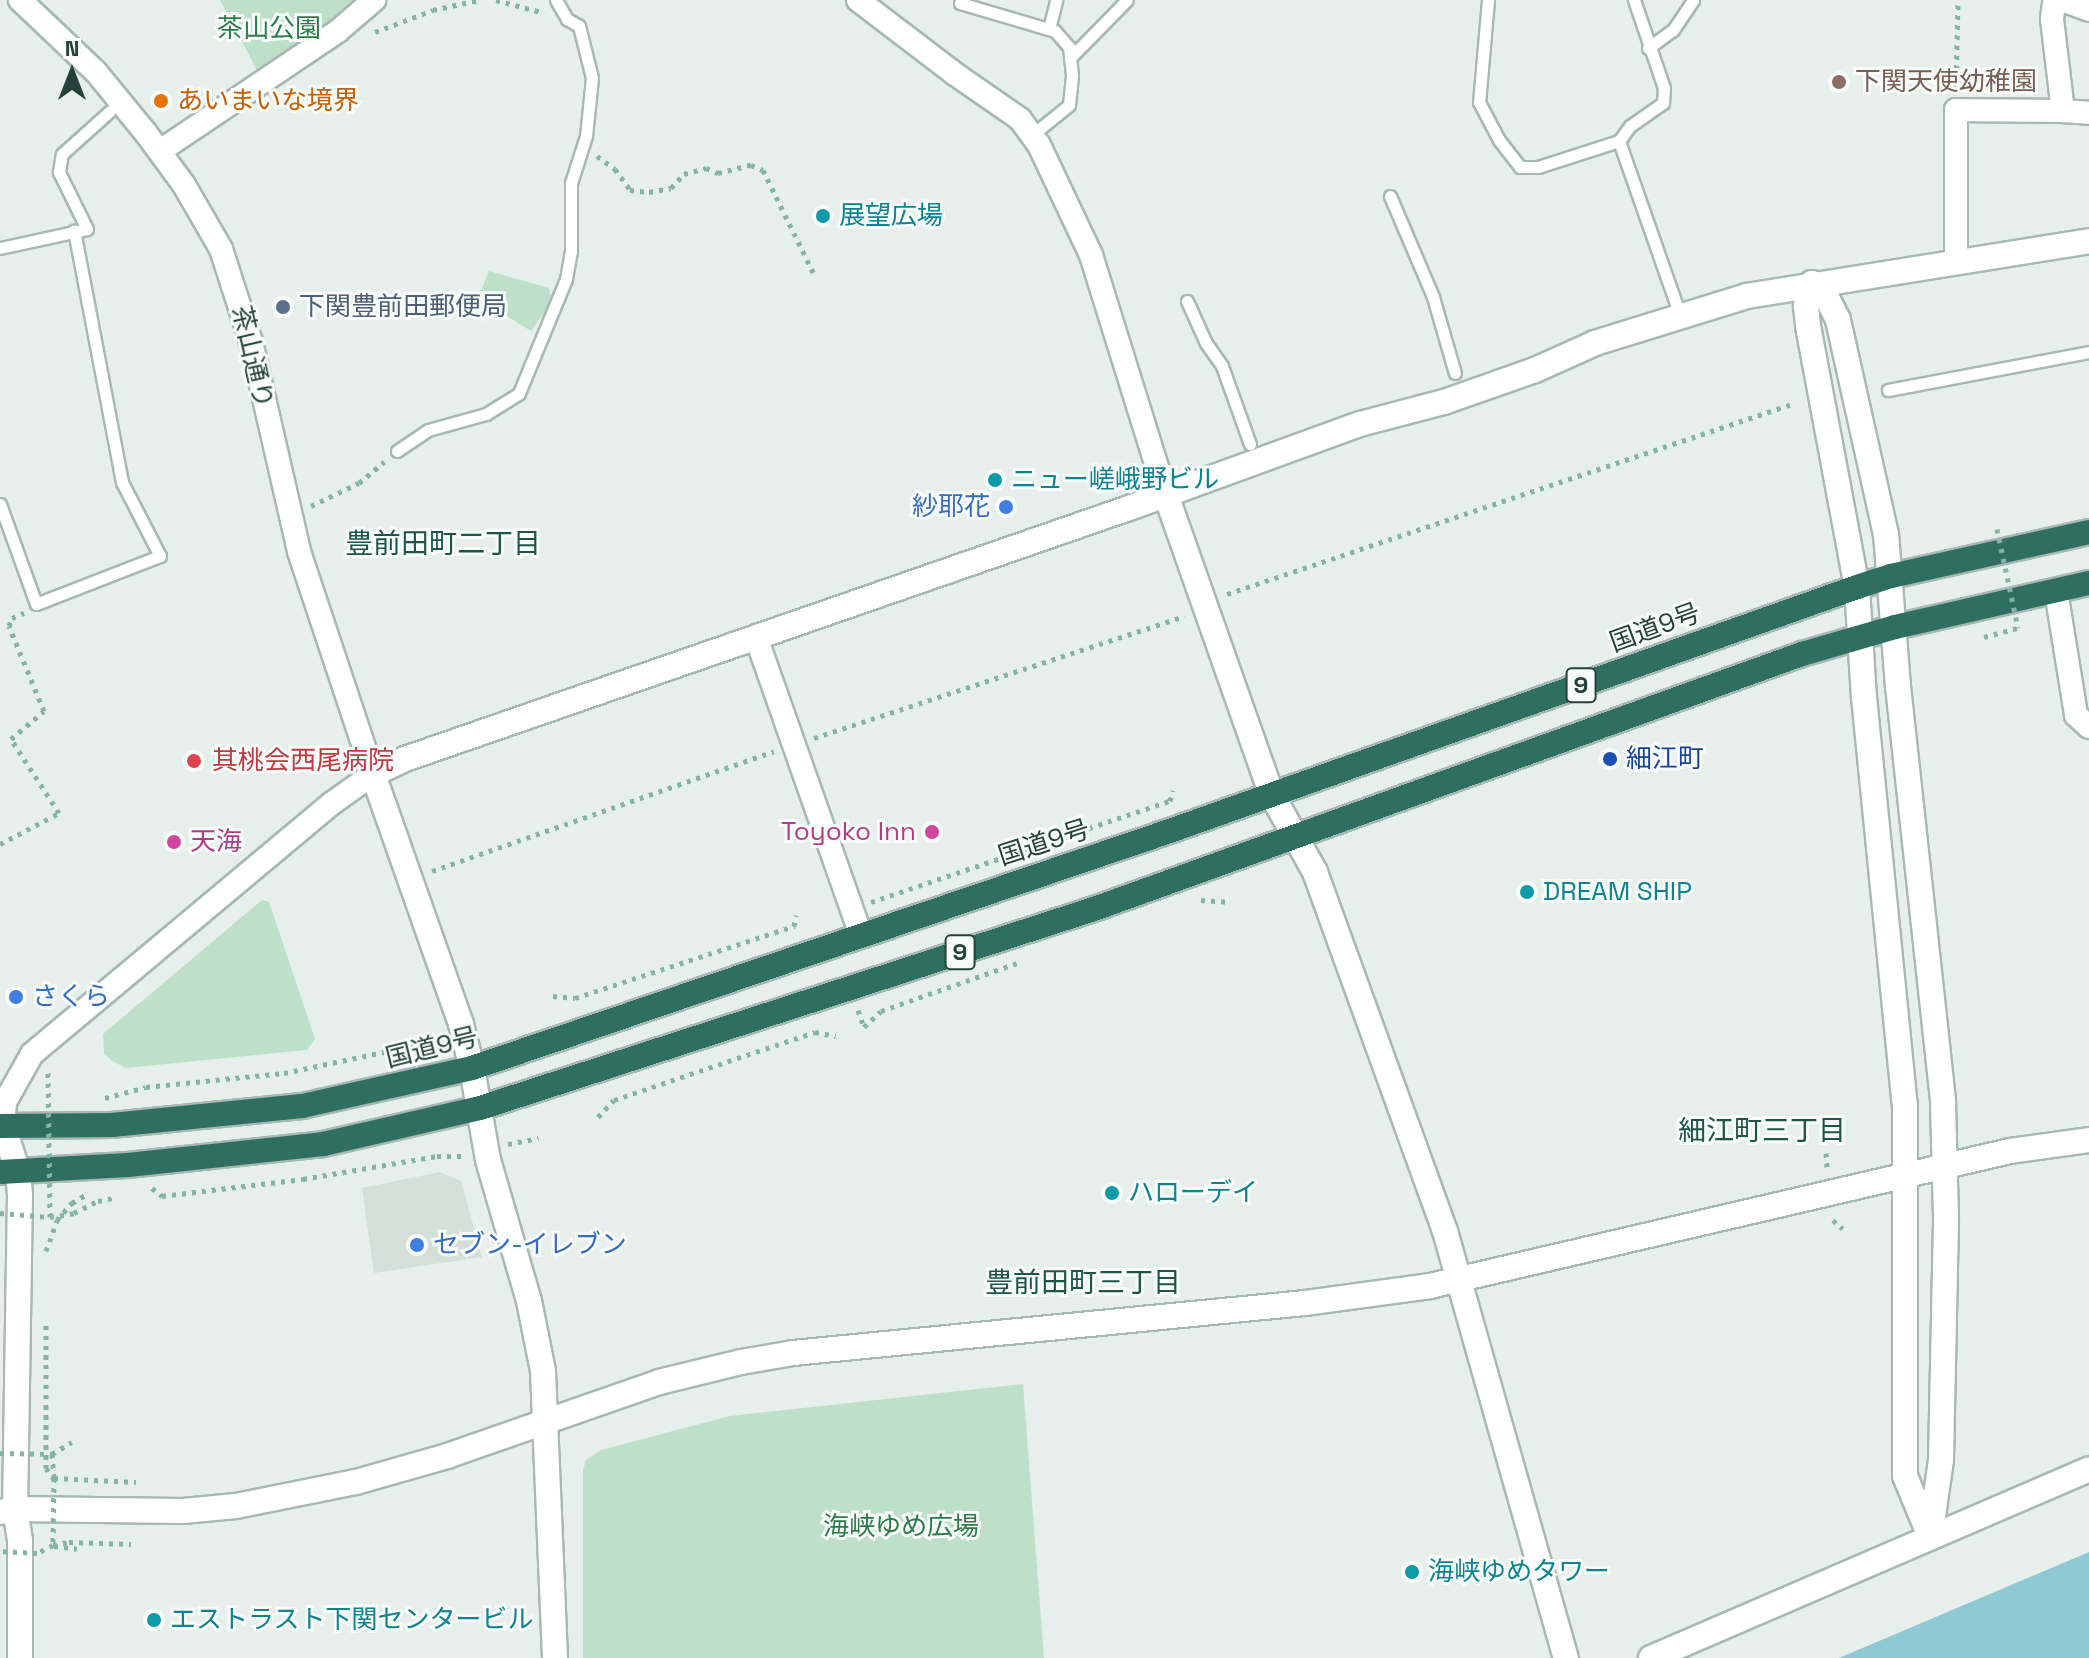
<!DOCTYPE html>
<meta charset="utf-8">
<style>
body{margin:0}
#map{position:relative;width:2089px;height:1658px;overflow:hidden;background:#e6efeb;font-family:"Space Grotesk","Noto Sans JP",sans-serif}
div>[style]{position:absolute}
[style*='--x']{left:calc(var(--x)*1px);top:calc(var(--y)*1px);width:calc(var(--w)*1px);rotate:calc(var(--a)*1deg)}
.built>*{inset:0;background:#d4dfda}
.green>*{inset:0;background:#bfe0c8}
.water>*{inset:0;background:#8ec9d4}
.path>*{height:5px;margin-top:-2.5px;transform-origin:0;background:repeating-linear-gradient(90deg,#86b3a5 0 4px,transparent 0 10px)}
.roads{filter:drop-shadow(2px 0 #a8b8b2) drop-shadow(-2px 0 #a8b8b2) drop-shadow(0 2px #a8b8b2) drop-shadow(0 -2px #a8b8b2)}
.lane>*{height:11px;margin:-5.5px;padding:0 5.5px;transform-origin:5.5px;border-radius:5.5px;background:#fff}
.street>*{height:22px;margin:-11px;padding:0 11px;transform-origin:11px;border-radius:11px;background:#fff}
.secondary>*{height:24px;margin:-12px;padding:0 12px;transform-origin:12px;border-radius:12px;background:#fff}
.highway>*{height:24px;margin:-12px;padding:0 12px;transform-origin:12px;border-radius:12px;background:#2f6f62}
.path-bridge>*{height:5px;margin-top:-2.5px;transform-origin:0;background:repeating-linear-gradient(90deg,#86b3a5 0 4px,transparent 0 10px)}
.dots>*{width:22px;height:22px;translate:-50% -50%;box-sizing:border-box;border:4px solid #f7fbf9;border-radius:50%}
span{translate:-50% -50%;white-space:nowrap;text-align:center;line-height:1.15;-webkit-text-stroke:6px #f7fbf9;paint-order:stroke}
.shield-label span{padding:2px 6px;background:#f7fbf9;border:2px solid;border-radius:6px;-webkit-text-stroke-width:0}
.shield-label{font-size:24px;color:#24423a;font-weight:700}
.park-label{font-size:26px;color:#2d7a4b}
.education-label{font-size:26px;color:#785e54}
.left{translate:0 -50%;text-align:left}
.food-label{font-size:26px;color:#c56008}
.culture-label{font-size:26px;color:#0d838f}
.service-label{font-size:26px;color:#4e5e75}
.street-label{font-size:26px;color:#24423a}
.shop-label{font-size:26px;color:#366cbe}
.right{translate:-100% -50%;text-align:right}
.transit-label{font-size:26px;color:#164399}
.health-label{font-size:26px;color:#be3a42}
.hotel-label{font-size:26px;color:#b23c85}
.neighbourhood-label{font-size:28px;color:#1f5548}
.north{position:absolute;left:32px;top:32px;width:80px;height:80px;-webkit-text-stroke:6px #f7fbf9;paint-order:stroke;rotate:0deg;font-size:22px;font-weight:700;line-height:32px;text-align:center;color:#24423a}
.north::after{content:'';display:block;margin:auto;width:28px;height:36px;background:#24423a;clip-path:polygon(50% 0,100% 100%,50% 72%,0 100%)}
</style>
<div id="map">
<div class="built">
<div style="clip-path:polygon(440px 1172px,461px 1181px,482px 1257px,374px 1273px,362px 1188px)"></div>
</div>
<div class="green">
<div style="clip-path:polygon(220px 0,361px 0,259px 74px)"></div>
<div style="clip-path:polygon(489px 271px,549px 288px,552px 302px,531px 331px,478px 298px)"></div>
<div style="clip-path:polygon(262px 900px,269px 902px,315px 1039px,307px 1050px,126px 1068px,112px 1061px,104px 1053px,103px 1034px)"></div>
<div style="clip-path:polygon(1023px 1384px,1044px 1658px,583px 1658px,583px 1470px,586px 1460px,601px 1450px,730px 1416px)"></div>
</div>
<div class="water">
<div style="clip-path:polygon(2089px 1552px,2089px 1658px,1839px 1658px)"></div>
</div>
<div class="path">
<div style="--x:496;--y:0;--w:47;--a:14.9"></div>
<div style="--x:375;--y:32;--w:62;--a:-20.8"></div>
<div style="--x:433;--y:10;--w:47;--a:-12.3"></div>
<div style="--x:1956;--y:89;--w:89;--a:-88.7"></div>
<div style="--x:597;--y:156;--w:22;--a:36"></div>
<div style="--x:615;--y:169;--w:26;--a:54"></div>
<div style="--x:630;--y:190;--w:19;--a:6"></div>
<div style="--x:649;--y:192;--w:22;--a:-10"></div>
<div style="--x:671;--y:188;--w:19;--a:-47"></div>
<div style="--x:684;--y:174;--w:23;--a:-15"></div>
<div style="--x:706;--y:168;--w:13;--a:23"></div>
<div style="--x:718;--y:173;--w:34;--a:-14"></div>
<div style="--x:751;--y:165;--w:13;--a:23"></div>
<div style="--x:763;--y:170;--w:116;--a:63.9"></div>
<div style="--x:311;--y:506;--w:53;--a:-25.6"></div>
<div style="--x:359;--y:483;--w:33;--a:-40"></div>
<div style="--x:1227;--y:594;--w:599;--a:-18.59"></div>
<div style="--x:1984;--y:637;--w:34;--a:-15"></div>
<div style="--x:814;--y:738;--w:390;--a:-18.2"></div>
<div style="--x:0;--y:844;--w:67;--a:-27.7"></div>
<div style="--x:59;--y:813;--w:88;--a:-123"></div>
<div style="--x:11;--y:739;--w:43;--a:-40.3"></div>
<div style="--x:44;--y:711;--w:92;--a:-112.4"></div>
<div style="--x:9;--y:626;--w:9;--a:-69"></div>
<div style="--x:12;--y:618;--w:13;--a:-23"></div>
<div style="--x:432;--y:871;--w:362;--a:-19.3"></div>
<div style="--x:1201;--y:900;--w:26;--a:4"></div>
<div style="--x:871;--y:902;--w:316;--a:-18.7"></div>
<div style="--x:1170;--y:801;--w:11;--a:-75"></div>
<div style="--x:553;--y:996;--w:22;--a:5"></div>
<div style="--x:575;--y:998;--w:231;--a:-18.2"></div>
<div style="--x:794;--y:926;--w:11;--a:-80"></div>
<div style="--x:858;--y:1010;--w:18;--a:71"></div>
<div style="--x:864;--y:1027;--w:23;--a:-43"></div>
<div style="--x:881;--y:1011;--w:144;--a:-19.4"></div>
<div style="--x:105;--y:1098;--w:42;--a:-15"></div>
<div style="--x:146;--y:1087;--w:139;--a:-5.8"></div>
<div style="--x:284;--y:1073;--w:160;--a:-11.9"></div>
<div style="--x:598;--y:1117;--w:23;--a:-47"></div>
<div style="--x:614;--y:1100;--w:212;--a:-18.7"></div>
<div style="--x:815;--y:1032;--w:21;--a:11"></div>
<div style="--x:508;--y:1144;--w:31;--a:-11"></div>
<div style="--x:1826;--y:1153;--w:14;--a:86"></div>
<div style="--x:152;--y:1188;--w:13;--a:39"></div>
<div style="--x:162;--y:1196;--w:142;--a:-6.9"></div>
<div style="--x:303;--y:1179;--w:136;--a:-9.7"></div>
<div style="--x:437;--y:1156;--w:27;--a:0"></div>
<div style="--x:74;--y:1213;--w:27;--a:-27"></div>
<div style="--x:98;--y:1201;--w:15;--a:-11"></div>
<div style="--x:1833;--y:1220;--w:13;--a:42"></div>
<div style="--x:46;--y:1251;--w:33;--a:-70"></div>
<div style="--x:57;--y:1220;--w:23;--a:-49"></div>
<div style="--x:72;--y:1203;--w:17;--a:-31"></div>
<div style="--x:46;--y:1325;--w:143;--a:90"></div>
<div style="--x:46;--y:1468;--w:19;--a:54"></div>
<div style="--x:52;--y:1454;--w:23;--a:-31"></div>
<div style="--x:54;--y:1478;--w:82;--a:2.8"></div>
<div style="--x:53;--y:1545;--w:16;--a:-11"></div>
<div style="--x:69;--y:1542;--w:62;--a:1.8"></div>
<div style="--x:54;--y:1546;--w:23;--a:7"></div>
</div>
<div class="roads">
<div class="lane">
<div style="--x:1488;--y:0;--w:102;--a:95"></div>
<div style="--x:1479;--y:102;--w:43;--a:62.2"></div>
<div style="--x:1499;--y:140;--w:34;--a:52"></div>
<div style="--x:1520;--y:167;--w:18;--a:0"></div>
<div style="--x:1538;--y:167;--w:85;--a:-17.8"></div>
<div style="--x:1619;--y:141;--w:19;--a:-54"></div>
<div style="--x:1630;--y:126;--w:40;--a:-34.9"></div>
<div style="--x:1663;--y:103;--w:15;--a:-86"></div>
<div style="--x:1664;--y:88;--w:93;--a:-108.8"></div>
<div style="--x:960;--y:3;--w:99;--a:16.4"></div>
<div style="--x:1055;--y:31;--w:21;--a:49"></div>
<div style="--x:1069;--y:47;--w:29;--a:84"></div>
<div style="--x:1072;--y:76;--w:29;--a:96"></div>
<div style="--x:1069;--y:105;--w:48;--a:141"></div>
<div style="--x:1049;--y:29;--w:30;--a:-76"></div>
<div style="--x:1648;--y:48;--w:31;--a:-36"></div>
<div style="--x:1673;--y:30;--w:36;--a:-56"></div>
<div style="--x:1070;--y:58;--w:81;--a:-45.5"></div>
<div style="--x:1619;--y:141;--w:188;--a:70.7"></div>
<div style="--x:1390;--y:196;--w:110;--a:66.9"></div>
<div style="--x:1433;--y:297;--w:79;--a:73.9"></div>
<div style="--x:0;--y:248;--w:89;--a:-12.3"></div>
<div style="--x:87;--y:229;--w:64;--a:-116.2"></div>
<div style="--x:59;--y:172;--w:18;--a:-81"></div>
<div style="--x:62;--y:154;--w:64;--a:-41.9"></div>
<div style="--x:1187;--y:301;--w:46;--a:65.7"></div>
<div style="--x:1206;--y:343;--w:28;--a:55"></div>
<div style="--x:1222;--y:366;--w:83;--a:70.3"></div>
<div style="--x:1888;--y:390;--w:205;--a:-10.7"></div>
<div style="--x:397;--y:451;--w:37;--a:-34"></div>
<div style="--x:428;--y:430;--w:60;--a:-15.4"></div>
<div style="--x:486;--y:414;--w:39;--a:-32"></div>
<div style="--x:519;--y:393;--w:123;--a:-67.6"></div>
<div style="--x:566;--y:279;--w:27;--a:-80"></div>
<div style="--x:571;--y:252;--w:69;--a:-90"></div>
<div style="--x:571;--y:183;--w:49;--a:-72.3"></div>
<div style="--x:586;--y:136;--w:58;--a:-84.1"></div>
<div style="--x:592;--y:78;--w:54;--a:-104"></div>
<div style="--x:579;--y:26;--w:14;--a:-150"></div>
<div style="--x:567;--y:19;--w:22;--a:-120"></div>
<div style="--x:0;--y:504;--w:106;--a:70.2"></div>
<div style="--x:36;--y:604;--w:133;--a:-21.2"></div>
<div style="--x:160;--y:556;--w:83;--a:-117.2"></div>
<div style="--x:122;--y:482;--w:256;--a:-100.8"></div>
</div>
<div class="street">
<div style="--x:858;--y:0;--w:122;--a:37.3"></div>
<div style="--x:955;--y:74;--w:79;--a:34.7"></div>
<div style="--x:1020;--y:119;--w:32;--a:54"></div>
<div style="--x:1039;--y:145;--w:122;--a:64.7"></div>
<div style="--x:1091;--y:255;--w:248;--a:72.7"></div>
<div style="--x:2061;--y:0;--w:8;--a:150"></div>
<div style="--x:2054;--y:4;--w:15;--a:98"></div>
<div style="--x:2052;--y:19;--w:93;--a:83.2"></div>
<div style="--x:2063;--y:111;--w:26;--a:4"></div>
<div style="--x:2062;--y:0;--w:29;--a:20"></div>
<div style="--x:160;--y:151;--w:215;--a:-34"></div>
<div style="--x:338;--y:31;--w:48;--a:-40.7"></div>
<div style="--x:1956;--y:263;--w:153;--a:-90"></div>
<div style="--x:1956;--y:110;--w:107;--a:0.5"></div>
<div style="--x:2056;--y:591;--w:126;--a:80.8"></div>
<div style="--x:2076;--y:715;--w:18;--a:43"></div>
<div style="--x:756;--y:637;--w:314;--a:70.6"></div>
<div style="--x:3;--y:1126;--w:24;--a:-85"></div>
<div style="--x:5;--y:1102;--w:55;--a:-60.6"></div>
<div style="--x:32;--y:1054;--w:390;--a:-39.9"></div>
<div style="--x:331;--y:804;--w:52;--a:-35.5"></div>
<div style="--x:373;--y:774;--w:235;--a:-108.4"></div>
<div style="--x:299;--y:551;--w:214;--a:-102.9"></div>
<div style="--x:251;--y:342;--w:98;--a:-107.9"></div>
<div style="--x:221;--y:249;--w:74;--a:-120"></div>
<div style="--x:184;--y:185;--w:66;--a:-126.3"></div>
<div style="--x:145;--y:132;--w:77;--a:-129.2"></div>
<div style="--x:96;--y:72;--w:105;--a:-136.5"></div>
</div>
<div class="secondary">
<div style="--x:1812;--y:283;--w:23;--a:47"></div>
<div style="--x:1828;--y:300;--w:22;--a:63"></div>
<div style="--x:1838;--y:320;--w:219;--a:77.4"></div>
<div style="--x:1886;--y:534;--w:152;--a:85.5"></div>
<div style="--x:1898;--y:686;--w:419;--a:83.8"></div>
<div style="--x:1943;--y:1103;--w:118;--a:88.5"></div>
<div style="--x:1946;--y:1221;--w:239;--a:91.2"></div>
<div style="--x:1941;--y:1460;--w:77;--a:98.2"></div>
<div style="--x:1812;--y:283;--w:24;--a:105"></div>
<div style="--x:1806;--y:306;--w:20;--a:84"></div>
<div style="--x:1808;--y:326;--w:266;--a:79.4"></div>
<div style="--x:1857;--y:587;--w:110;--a:86.4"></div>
<div style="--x:1864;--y:697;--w:410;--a:84.3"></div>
<div style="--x:1905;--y:1105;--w:371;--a:90"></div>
<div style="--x:1905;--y:1476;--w:63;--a:67.5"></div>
<div style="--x:1165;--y:492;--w:321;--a:70.6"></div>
<div style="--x:1272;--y:795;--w:88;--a:60.8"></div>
<div style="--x:1315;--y:872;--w:382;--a:70.1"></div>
<div style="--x:1445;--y:1231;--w:444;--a:74.2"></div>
<div style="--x:3;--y:1126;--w:48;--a:71.9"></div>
<div style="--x:18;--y:1172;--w:22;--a:85"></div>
<div style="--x:20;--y:1194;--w:315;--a:90.9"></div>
<div style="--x:15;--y:1509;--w:31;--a:81"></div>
<div style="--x:20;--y:1540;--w:118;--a:90"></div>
<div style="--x:0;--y:1512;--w:15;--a:-11"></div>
<div style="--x:15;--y:1509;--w:168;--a:0.7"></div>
<div style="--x:183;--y:1511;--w:53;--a:-5.4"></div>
<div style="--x:236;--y:1506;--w:122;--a:-11.3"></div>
<div style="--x:356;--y:1482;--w:95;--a:-15.9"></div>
<div style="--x:447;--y:1456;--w:225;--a:-19.2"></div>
<div style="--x:659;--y:1382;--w:84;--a:-13.7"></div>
<div style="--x:741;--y:1362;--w:53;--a:-9.8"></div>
<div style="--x:793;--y:1353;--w:514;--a:-5.58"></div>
<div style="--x:1305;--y:1303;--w:126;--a:-7.7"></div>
<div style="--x:1430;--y:1286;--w:596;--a:-13.1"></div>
<div style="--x:2010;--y:1151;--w:80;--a:-7.9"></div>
<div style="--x:555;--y:1658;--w:287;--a:-92.4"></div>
<div style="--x:543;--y:1371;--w:71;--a:-101.3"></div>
<div style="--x:529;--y:1301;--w:147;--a:-106.2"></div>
<div style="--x:488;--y:1160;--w:93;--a:-99.9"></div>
<div style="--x:472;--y:1068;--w:45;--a:-104"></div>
<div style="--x:461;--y:1024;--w:265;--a:-109.4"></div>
<div style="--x:373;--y:774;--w:35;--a:-25"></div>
<div style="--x:405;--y:759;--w:766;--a:-19.12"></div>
<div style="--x:1129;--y:508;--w:246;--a:-20"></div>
<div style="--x:1360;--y:424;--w:87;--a:-14.7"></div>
<div style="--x:1444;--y:402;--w:96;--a:-19.4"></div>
<div style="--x:1535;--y:370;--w:66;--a:-24.2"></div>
<div style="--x:1595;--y:343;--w:159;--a:-17.2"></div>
<div style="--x:1747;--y:296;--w:346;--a:-9.1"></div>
<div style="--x:1651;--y:1658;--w:477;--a:-23.3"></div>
</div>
<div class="highway">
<div style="--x:0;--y:1126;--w:112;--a:-0.5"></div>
<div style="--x:112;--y:1125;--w:191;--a:-5.7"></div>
<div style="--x:302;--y:1106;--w:174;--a:-12.6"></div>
<div style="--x:472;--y:1068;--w:731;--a:-18.76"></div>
<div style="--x:1164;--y:833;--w:735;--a:-19.54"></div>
<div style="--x:1857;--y:587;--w:36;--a:-18"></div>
<div style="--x:1891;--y:576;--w:203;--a:-12.5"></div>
<div style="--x:0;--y:1172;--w:128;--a:-3.1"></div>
<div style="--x:128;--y:1165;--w:196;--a:-6.1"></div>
<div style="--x:323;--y:1144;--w:161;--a:-12.9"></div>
<div style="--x:480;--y:1108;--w:645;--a:-17.96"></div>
<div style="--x:1094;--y:909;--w:753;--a:-19.81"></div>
<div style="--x:1802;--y:654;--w:97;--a:-16.2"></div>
<div style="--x:1895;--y:627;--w:199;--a:-12.8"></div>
</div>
</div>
<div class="path-bridge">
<div style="--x:1997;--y:529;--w:101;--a:78"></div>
<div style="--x:0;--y:1213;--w:50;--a:4.6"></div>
<div style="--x:50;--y:1217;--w:145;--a:-90.8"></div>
<div style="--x:50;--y:1217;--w:24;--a:-9"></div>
<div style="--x:0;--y:1453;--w:52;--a:1.1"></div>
<div style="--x:52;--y:1454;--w:24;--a:85"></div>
<div style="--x:54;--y:1478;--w:67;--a:90.9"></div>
<div style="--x:53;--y:1545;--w:18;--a:153"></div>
<div style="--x:37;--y:1553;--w:37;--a:-177"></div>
</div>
<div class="dots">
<div style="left:1839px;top:82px;background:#8d6e63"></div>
<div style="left:161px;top:101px;background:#e8710a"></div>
<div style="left:823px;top:216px;background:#0f9aa8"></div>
<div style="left:283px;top:307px;background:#5c6f8a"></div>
<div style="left:995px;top:480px;background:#0f9aa8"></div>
<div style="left:1006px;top:507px;background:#3f7fe0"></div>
<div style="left:1610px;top:759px;background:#1a4fb4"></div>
<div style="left:194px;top:761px;background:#e0444e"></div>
<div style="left:932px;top:832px;background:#d1479c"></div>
<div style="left:174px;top:842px;background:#d1479c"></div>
<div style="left:1527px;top:892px;background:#0f9aa8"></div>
<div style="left:16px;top:997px;background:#3f7fe0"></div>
<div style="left:1112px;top:1193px;background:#0f9aa8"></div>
<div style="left:417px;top:1245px;background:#3f7fe0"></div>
<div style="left:1412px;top:1572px;background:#0f9aa8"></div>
<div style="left:154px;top:1620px;background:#0f9aa8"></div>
</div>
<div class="shield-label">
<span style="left:1581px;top:685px">9</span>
<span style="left:960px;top:952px">9</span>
</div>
<div class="park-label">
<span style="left:269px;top:29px">茶山公園</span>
<span style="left:901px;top:1527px">海峡ゆめ広場</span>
</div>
<div class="education-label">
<span class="left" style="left:1855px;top:82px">下関天使幼稚園</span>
</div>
<div class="food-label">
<span class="left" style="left:177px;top:101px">あいまいな境界</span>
</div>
<div class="culture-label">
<span class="left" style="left:839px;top:216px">展望広場</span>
<span class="left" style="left:1011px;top:480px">ニュー嵯峨野ビル</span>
<span class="left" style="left:1543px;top:892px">DREAM SHIP</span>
<span class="left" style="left:1128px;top:1193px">ハローデイ</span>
<span class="left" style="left:1428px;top:1572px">海峡ゆめタワー</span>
<span class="left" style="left:170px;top:1620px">エストラスト下関センタービル</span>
</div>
<div class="service-label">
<span class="left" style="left:299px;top:307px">下関豊前田郵便局</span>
</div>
<div class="street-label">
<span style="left:252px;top:357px;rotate:77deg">茶山通り</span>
<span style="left:1655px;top:628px;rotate:-20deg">国道9号</span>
<span style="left:1044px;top:843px;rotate:-18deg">国道9号</span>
<span style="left:432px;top:1048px;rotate:-14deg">国道9号</span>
</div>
<div class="shop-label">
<span class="right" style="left:990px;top:507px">紗耶花</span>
<span class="left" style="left:32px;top:997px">さくら</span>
<span class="left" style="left:433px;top:1245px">セブン-イレブン</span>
</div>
<div class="transit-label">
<span class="left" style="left:1626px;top:759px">細江町</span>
</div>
<div class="health-label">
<span class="left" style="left:212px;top:761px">其桃会西尾病院</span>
</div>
<div class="hotel-label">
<span class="right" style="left:916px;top:832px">Toyoko Inn</span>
<span class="left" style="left:190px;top:842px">天海</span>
</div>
<div class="neighbourhood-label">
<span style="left:443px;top:543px">豊前田町二丁目</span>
<span style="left:1762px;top:1130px">細江町三丁目</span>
<span style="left:1083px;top:1282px">豊前田町三丁目</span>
</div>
<div class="north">N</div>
</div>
